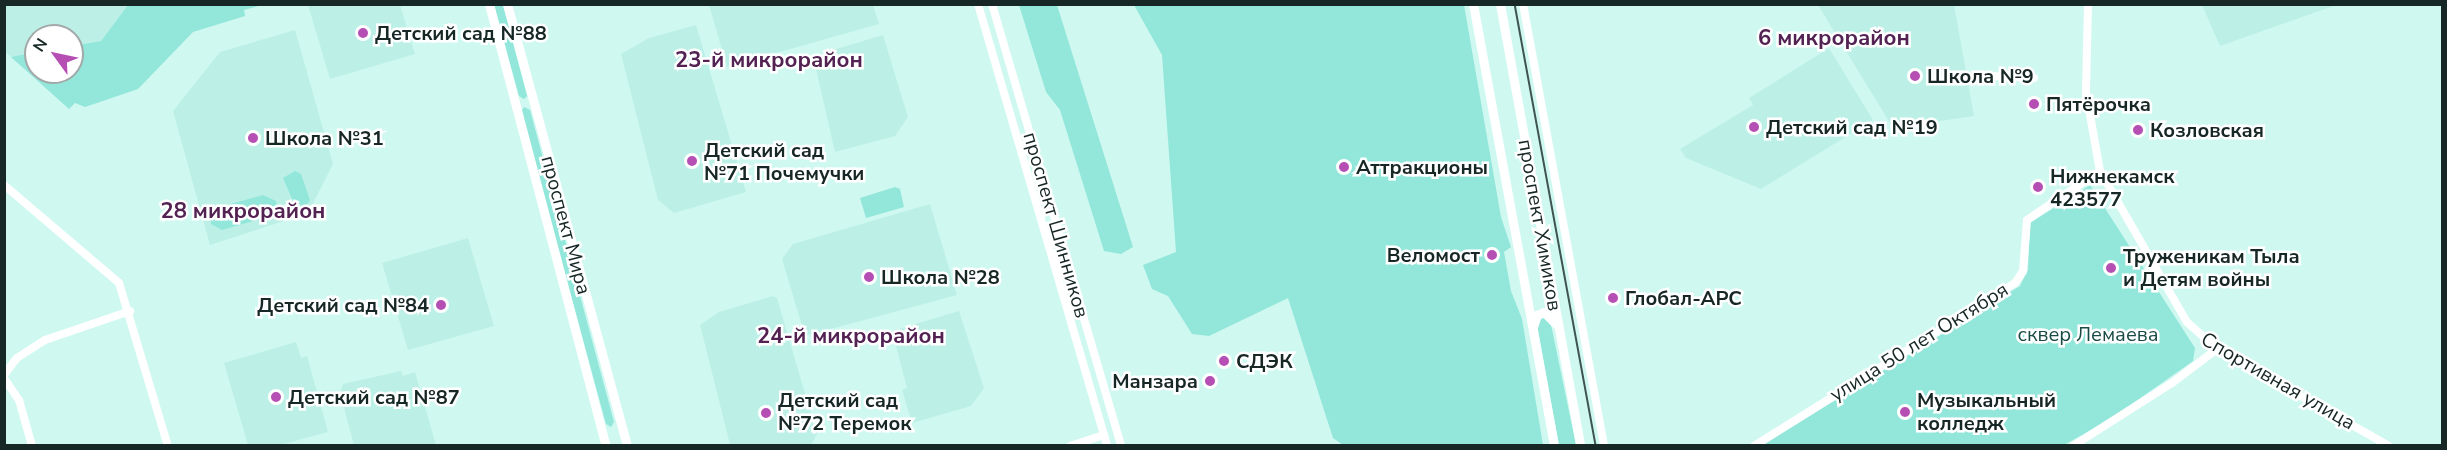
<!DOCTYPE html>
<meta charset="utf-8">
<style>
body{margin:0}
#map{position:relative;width:2447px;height:450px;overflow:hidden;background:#cff8f1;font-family:"Nunito Sans",sans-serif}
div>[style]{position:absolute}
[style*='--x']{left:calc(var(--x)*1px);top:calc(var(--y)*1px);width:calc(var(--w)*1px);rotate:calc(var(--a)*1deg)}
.built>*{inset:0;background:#bcf0e7}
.green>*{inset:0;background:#92e6da}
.minor>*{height:8px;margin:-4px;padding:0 4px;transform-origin:4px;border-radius:4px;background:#fff}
.major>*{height:9px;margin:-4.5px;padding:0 4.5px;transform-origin:4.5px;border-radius:4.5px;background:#fff}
.tram>*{height:1.5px;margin:-0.75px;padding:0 0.75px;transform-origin:0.75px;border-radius:0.75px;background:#3f5451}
.dots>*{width:16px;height:16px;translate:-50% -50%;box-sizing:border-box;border:3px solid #fff;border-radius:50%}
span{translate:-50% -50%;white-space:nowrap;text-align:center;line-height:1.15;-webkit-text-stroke:5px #fff;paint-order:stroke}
.poi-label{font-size:20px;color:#172725;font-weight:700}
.left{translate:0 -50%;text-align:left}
.right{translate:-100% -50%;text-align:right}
.street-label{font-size:20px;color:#172725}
.park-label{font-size:20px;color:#194a44}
.quarter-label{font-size:22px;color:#532253;font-weight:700}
.frame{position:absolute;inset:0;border:6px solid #172725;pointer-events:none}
.north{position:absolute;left:24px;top:24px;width:60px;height:60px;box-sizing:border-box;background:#fff;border:2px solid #a2a9a8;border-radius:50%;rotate:303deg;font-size:16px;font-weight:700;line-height:24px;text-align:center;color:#172725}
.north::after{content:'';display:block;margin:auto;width:21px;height:27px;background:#b54fb4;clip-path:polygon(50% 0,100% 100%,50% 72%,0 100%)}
</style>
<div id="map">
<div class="built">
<div style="clip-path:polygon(4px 5px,128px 5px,101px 41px,72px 46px,72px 36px,36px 36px,36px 52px,11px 57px,5px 51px)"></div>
<div style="clip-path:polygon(308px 5px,400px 5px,415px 54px,330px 79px)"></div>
<div style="clip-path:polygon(709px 5px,873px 5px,879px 24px,727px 67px)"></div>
<div style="clip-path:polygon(1818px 5px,1954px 5px,1974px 116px,1893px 128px)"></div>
<div style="clip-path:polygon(2202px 5px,2202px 4px,2336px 5px,2220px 46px)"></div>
<div style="clip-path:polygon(696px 25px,746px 192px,674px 213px,658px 200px,621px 54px,649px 38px)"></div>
<div style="clip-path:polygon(295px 30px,333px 164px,308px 213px,210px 245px,173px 111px,220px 52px)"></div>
<div style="clip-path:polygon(883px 35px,908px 117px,895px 136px,835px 152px,813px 56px)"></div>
<div style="clip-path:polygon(1829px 48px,1873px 120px,1761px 189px,1686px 158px,1680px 149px,1753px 105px,1749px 98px)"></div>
<div style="clip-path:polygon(930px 204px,957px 295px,805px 336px,782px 259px,793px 244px)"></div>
<div style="clip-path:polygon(468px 238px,494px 326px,408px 350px,382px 263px)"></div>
<div style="clip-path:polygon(773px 296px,777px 298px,817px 434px,811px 445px,730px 445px,700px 325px,719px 312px)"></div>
<div style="clip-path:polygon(959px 311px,984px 388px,971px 406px,912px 423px,902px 390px,907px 388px,892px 331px)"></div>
<div style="clip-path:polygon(296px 342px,301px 358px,307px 356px,328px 432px,280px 445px,248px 445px,224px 363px)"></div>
<div style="clip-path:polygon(401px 371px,403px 376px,415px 372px,436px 445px,354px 445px,340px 393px,343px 384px)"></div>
</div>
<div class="green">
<div style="clip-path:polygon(128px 5px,128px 4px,262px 5px,244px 10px,245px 16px,193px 32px,138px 89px,85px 107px,75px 103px,69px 109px,11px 57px,36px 52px,36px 72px,72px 72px,72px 46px,101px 41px)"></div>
<div style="clip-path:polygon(494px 5px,503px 5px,527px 96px,524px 99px,519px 96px)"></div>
<div style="clip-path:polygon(1019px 5px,1057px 5px,1133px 247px,1121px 254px,1104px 251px,1060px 110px,1046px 92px)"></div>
<div style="clip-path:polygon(1134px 5px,1464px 5px,1501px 217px,1511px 247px,1504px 252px,1511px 291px,1522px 319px,1543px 445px,1343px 445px,1333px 438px,1288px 298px,1209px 336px,1192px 334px,1168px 296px,1152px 289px,1143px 265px,1176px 252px,1162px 55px)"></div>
<div style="clip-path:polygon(524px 107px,530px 110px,614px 422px,611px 427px,606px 424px,521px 112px)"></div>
<div style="clip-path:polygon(295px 171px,301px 174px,310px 200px,307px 205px,296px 208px,283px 178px)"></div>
<div style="clip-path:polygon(2090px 185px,2195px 348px,2193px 361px,2112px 418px,2064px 445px,1761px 446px,2020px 286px,2028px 270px,2030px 223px)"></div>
<div style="clip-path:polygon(895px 187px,900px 189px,904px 207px,866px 218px,860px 198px)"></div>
<div style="clip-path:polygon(263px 195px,276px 201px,277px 209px,271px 216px,222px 230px,211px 224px,210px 215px,216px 208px)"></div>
<div style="clip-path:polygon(1541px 316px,1550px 320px,1576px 445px,1559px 445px,1537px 324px)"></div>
</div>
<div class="minor">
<div style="--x:978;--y:4;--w:460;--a:73.7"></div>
<div style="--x:992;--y:4;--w:460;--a:73.7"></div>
<div style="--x:1523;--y:4;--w:449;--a:79.6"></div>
<div style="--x:2088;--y:4;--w:88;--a:91.3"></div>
<div style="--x:2086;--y:92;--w:80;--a:80"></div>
<div style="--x:2100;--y:171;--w:174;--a:60.1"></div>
<div style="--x:2187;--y:322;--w:40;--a:42"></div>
<div style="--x:2217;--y:349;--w:197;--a:29.4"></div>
<div style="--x:1990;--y:76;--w:44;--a:2.6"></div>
<div style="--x:4;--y:185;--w:151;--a:40.4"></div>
<div style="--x:119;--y:283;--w:170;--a:73.3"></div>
<div style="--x:4;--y:375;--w:21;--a:-53"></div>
<div style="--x:17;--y:358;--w:33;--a:-33"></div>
<div style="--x:45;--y:340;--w:90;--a:-18.8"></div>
<div style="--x:4;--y:378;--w:27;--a:56"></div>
<div style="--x:19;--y:400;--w:48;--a:74.2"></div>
<div style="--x:1070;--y:446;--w:36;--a:-18"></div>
<div style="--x:1754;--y:446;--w:308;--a:-32"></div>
<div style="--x:2015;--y:283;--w:14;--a:-56"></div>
<div style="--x:2023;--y:271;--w:51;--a:-85.5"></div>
<div style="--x:2027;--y:220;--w:88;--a:-33.9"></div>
<div style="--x:2073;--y:446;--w:117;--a:-32.5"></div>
<div style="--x:2172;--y:383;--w:56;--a:-37.1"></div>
</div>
<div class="major">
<div style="--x:489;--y:4;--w:457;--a:75.2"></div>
<div style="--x:507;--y:4;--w:458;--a:74.8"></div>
<div style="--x:1473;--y:4;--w:449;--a:79.6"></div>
<div style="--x:1500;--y:4;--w:449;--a:79.7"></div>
<div style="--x:1533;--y:327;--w:13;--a:-72"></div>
<div style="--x:1537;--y:315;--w:8;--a:-23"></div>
<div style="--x:1544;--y:312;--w:18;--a:45"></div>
</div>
<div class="tram">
<div style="--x:1515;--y:4;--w:449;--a:79.6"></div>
</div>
<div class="dots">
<div style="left:363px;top:33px;background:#b54fb4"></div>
<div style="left:1915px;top:76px;background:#b54fb4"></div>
<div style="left:2034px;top:104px;background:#b54fb4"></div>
<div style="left:1754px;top:127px;background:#b54fb4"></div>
<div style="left:2138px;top:130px;background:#b54fb4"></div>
<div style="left:253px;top:138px;background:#b54fb4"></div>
<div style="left:692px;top:161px;background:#b54fb4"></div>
<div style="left:1344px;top:167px;background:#b54fb4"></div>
<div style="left:2038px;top:187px;background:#b54fb4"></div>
<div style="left:1492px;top:255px;background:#b54fb4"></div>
<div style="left:2111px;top:268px;background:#b54fb4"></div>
<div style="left:869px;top:277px;background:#b54fb4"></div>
<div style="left:1613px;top:298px;background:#b54fb4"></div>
<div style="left:441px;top:305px;background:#b54fb4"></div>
<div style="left:1224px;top:361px;background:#b54fb4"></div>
<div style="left:1210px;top:381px;background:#b54fb4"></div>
<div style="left:276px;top:397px;background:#b54fb4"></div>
<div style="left:1905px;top:412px;background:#b54fb4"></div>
<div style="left:766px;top:413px;background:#b54fb4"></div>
</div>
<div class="poi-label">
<span class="left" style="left:375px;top:33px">Детский сад №88</span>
<span class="left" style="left:1927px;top:76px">Школа №9</span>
<span class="left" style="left:2046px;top:104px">Пятёрочка</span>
<span class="left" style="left:1766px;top:127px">Детский сад №19</span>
<span class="left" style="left:2150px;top:130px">Козловская</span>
<span class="left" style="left:265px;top:138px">Школа №31</span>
<span class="left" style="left:704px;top:162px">Детский сад<br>№71 Почемучки</span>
<span class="left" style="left:1356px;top:167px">Аттракционы</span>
<span class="left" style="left:2050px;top:188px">Нижнекамск<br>423577</span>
<span class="right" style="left:1480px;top:255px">Веломост</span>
<span class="left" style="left:2123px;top:268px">Труженикам Тыла<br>и Детям войны</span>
<span class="left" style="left:881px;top:277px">Школа №28</span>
<span class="left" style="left:1625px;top:298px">Глобал-АРС</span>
<span class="right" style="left:429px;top:305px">Детский сад №84</span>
<span class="left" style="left:1236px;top:361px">СДЭК</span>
<span class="right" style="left:1198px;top:381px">Манзара</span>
<span class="left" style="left:288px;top:397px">Детский сад №87</span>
<span class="left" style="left:1917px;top:412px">Музыкальный<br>колледж</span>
<span class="left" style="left:778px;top:412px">Детский сад<br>№72 Теремок</span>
</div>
<div class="street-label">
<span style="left:566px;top:225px;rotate:75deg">проспект Мира</span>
<span style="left:1056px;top:225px;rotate:74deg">проспект Шинников</span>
<span style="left:1540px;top:225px;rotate:80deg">проспект Химиков</span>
<span style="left:1919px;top:342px;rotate:-32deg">улица 50 лет Октября</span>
<span style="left:2278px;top:381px;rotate:30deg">Спортивная улица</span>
</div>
<div class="park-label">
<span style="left:2088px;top:334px">сквер Лемаева</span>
</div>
<div class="quarter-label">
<span style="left:1834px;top:39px">6 микрорайон</span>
<span style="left:769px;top:61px">23-й микрорайон</span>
<span style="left:243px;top:212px">28 микрорайон</span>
<span style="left:851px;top:337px">24-й микрорайон</span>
</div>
<div class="frame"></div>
<div class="north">N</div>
</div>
